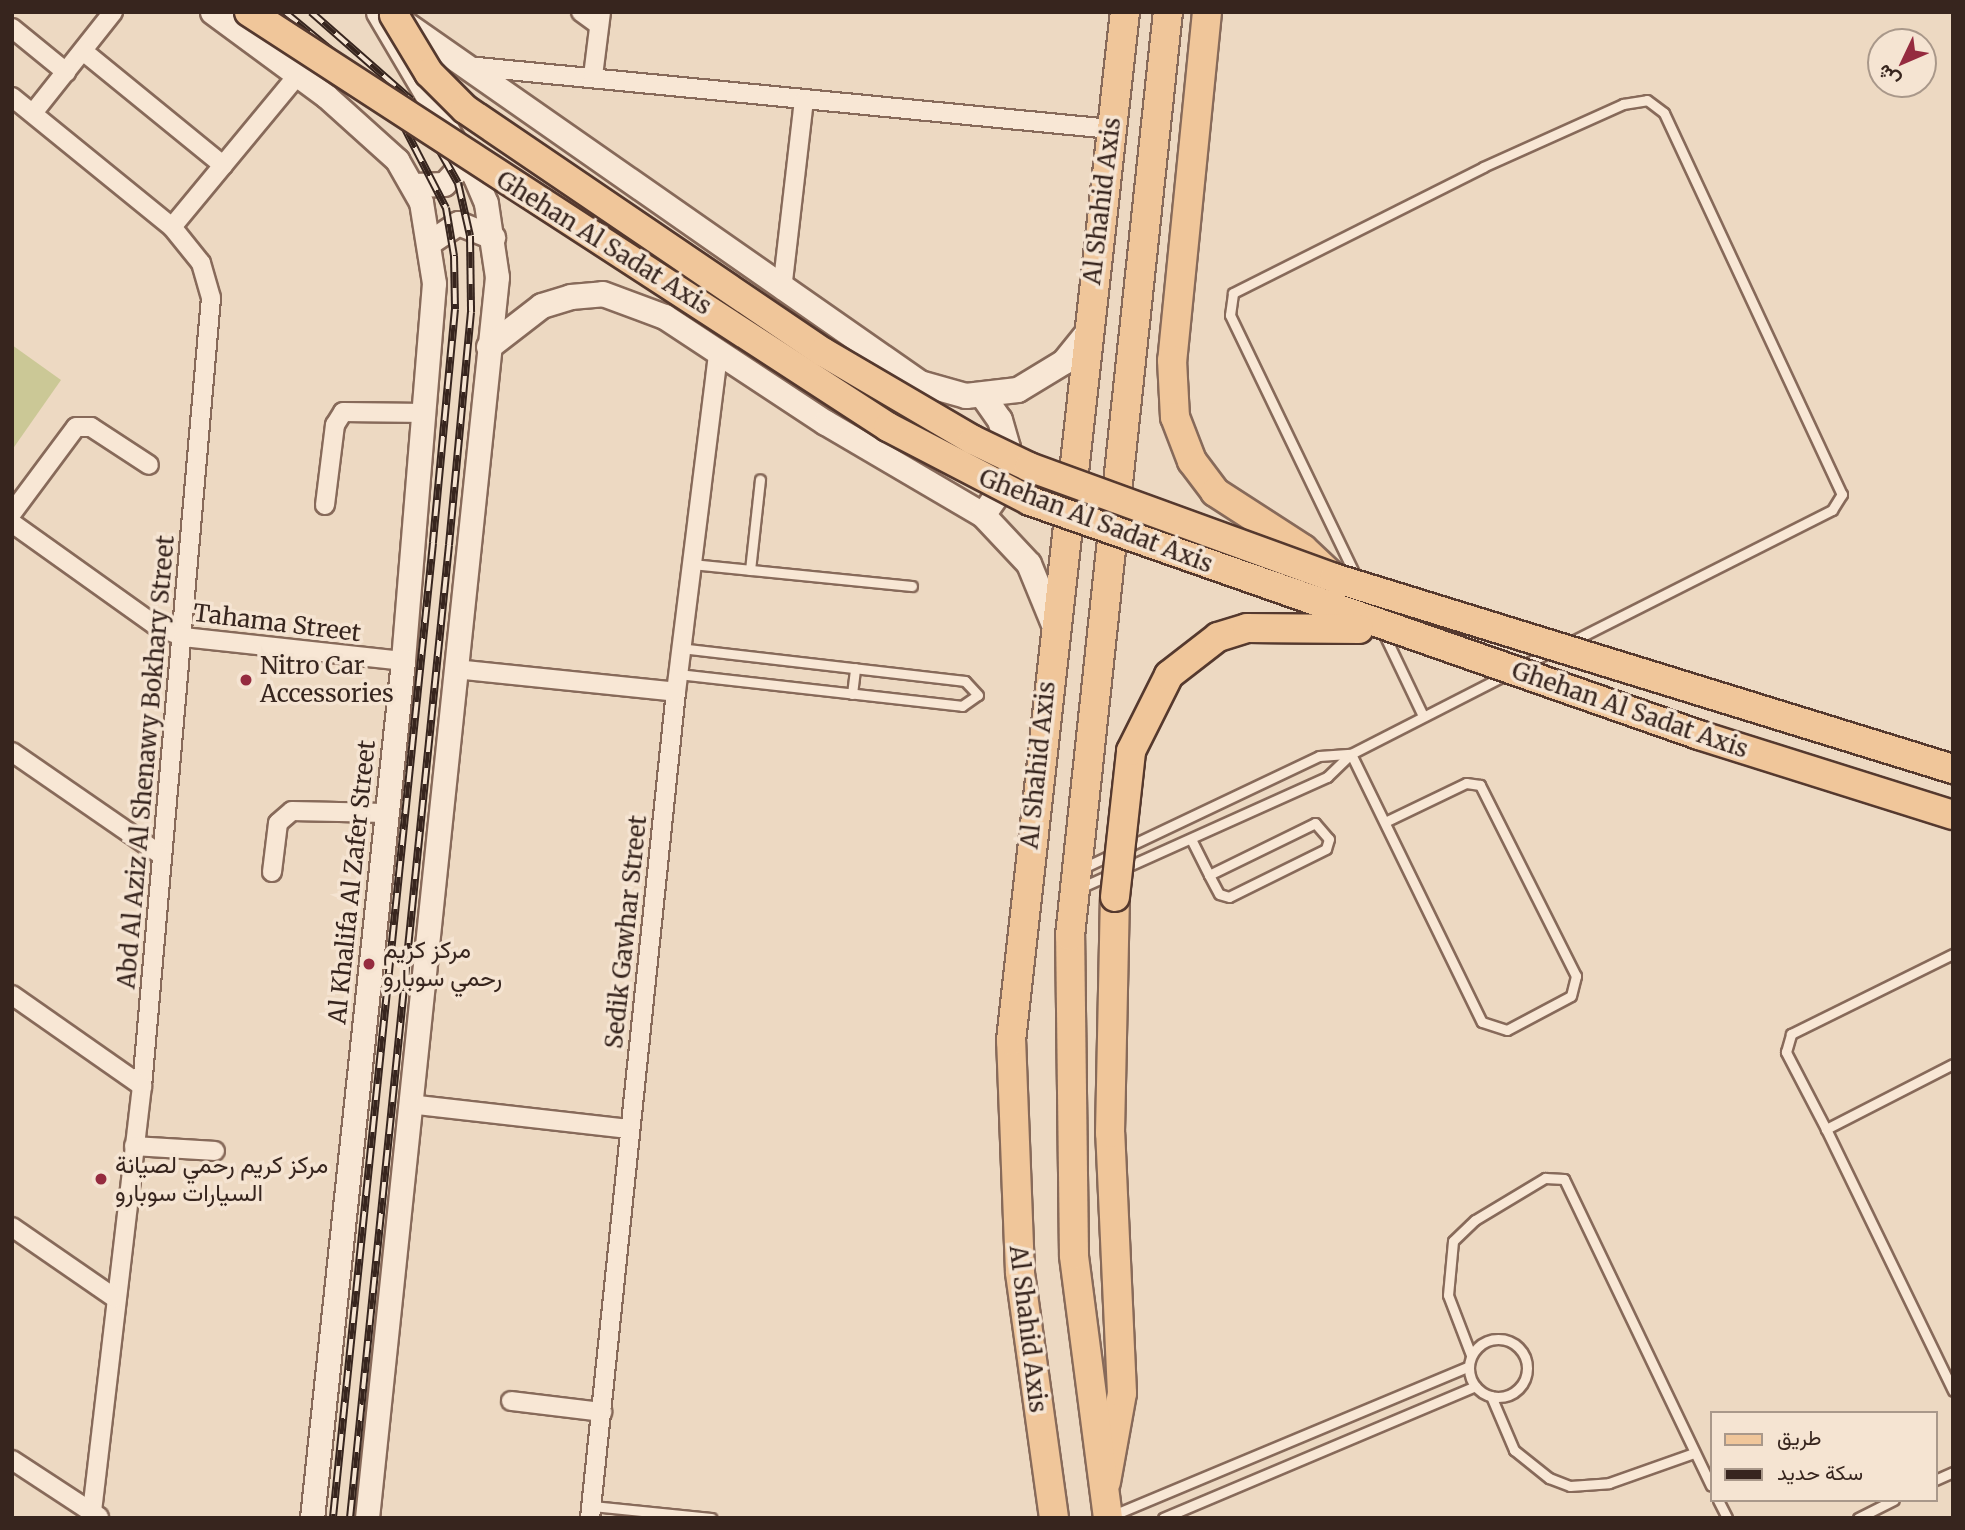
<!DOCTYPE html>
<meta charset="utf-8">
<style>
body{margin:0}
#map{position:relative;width:1965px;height:1530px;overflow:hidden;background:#edd9c2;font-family:Merriweather,Vazirmatn,serif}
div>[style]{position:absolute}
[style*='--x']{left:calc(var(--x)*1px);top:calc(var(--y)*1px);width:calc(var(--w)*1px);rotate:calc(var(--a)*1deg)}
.green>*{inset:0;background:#cbc896}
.roads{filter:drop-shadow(2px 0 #876a5a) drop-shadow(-2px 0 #876a5a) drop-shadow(0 2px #876a5a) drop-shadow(0 -2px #876a5a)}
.service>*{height:9px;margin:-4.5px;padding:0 4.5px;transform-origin:4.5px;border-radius:4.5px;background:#f8e7d5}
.service>.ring{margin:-4.5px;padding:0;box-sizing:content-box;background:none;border:9px solid #f8e7d5;border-radius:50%}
.minor>*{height:18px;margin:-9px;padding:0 9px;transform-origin:9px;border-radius:9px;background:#f8e7d5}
.tertiary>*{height:23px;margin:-11.5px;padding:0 11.5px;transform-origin:11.5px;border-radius:11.5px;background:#f8e7d5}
.secondary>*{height:24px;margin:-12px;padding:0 12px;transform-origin:12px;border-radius:12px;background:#f8e7d5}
.primary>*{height:28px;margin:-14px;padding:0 14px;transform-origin:14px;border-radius:14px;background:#f0c69a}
.rail>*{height:8px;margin-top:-4px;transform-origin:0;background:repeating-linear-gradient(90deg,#f5e4d2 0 16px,#37251e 0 32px);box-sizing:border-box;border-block:2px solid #37251e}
.bridges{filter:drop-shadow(2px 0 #55392e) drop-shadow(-2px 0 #55392e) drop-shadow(0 2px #55392e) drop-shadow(0 -2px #55392e)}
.primary-bridge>*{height:28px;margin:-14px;padding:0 14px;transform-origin:14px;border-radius:14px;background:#f0c69a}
.dots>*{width:19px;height:19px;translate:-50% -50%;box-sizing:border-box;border:4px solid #f5e4d2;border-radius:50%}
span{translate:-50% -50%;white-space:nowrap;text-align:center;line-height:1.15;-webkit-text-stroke:7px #f5e4d2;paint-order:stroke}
.street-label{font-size:24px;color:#37251e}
.poi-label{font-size:24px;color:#37251e}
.left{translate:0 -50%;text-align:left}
.frame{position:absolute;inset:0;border:14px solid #37251e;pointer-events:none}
.legend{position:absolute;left:1710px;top:1411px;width:228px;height:91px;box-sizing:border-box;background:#f5e4d2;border:2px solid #a9988a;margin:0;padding:9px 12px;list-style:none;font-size:21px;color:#37251e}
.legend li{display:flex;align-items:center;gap:14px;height:35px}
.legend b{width:35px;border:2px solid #a9988a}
.north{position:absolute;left:1867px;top:28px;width:70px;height:70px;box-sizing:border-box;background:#f5e4d2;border:2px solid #a9988a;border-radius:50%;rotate:226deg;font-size:19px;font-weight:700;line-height:28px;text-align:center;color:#37251e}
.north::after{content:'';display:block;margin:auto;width:24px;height:32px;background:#952b3f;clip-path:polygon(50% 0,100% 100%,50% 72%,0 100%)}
</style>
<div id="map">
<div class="green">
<div style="clip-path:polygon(12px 345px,61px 380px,12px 450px)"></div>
</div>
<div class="roads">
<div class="service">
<div style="--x:691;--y:564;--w:222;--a:5.7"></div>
<div style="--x:750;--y:570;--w:91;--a:-83.7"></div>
<div style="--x:1357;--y:579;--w:293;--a:-115.7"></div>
<div style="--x:1230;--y:315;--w:22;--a:-82"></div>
<div style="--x:1233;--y:293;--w:280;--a:-26.7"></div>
<div style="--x:1483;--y:167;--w:154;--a:-24.2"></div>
<div style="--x:1623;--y:104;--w:24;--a:-9"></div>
<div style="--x:1647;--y:100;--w:21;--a:37"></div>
<div style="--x:1664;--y:113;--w:421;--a:65"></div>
<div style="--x:1842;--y:494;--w:19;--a:122"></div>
<div style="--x:1832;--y:510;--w:295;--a:153.2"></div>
<div style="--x:1383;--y:632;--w:93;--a:64.5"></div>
<div style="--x:1522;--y:666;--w:31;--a:-27"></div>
<div style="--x:678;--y:674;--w:286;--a:6.4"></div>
<div style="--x:962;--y:706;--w:19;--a:-35"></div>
<div style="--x:978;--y:695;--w:19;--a:-133"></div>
<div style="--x:965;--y:681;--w:286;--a:-173.4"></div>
<div style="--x:852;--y:694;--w:26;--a:-83"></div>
<div style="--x:1351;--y:754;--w:298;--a:64"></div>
<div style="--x:1482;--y:1022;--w:26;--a:18"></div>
<div style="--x:1507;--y:1030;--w:72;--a:-28"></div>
<div style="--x:1571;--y:996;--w:21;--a:-76"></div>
<div style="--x:1576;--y:976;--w:214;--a:-116.7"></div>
<div style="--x:1480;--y:785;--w:14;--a:-172"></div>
<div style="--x:1466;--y:783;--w:90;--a:154.3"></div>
<div style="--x:1315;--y:823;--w:21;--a:49"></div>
<div style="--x:1329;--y:839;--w:10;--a:107"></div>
<div style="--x:1326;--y:849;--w:108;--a:153.7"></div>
<div style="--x:1229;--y:897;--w:10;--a:-163"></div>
<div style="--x:1219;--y:894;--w:21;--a:-118"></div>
<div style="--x:1209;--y:875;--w:118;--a:-26.1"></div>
<div style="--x:1191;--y:839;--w:40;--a:63.4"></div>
<div style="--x:1081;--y:869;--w:263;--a:-25.4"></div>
<div style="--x:1319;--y:756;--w:32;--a:-4"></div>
<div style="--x:1080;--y:888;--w:271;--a:-24.2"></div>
<div style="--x:1327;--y:777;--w:33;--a:-44"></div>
<div style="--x:1351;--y:754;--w:175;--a:-27.1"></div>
<div style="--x:1953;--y:1064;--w:143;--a:152.9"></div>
<div style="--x:1826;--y:1129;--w:291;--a:64.1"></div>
<div style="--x:1826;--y:1129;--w:87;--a:-117.5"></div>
<div style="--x:1786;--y:1052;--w:19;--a:-74"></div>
<div style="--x:1791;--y:1034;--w:181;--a:-26.3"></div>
<div class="ring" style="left:1469px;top:1339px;width:49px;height:49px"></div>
<div style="--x:1471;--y:1355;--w:64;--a:-111"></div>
<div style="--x:1448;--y:1295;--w:54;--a:-84.7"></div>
<div style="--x:1453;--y:1241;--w:30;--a:-44"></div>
<div style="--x:1475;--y:1220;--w:82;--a:-31"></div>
<div style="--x:1545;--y:1178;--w:19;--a:3"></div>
<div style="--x:1564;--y:1179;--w:340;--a:64.4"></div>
<div style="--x:1491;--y:1396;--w:59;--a:66.9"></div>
<div style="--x:1514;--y:1450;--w:45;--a:38.7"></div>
<div style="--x:1549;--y:1478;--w:22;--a:21"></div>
<div style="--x:1570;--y:1486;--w:39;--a:-4"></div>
<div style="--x:1609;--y:1483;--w:90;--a:-19.4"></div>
<div style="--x:1935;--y:1480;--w:20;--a:-24"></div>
<div style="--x:1718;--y:1500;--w:20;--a:63"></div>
<div style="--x:592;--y:1506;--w:120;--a:5.8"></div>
<div style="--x:1111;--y:1516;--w:387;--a:-22.7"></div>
<div style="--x:1163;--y:1518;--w:339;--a:-22.9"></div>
<div style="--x:1858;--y:1518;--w:40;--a:-26.6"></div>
</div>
<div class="minor">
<div style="--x:581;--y:12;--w:22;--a:36"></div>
<div style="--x:12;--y:28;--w:70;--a:39.2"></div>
<div style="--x:83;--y:51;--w:181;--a:39.2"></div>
<div style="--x:467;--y:66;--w:647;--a:5.59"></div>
<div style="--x:593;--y:76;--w:64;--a:-82.9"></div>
<div style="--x:12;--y:97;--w:206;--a:39.1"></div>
<div style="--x:172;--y:227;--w:46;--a:51.1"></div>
<div style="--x:201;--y:263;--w:36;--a:74"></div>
<div style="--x:211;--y:298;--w:791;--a:95"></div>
<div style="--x:142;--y:1086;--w:435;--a:96.7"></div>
<div style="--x:33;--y:113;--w:129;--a:-51.6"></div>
<div style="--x:172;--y:227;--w:196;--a:-50.4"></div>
<div style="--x:782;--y:290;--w:190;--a:-83.4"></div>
<div style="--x:325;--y:505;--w:81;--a:-82.9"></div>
<div style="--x:335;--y:425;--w:15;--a:-58"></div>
<div style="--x:343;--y:412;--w:83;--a:0.7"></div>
<div style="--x:12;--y:513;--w:107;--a:-53.3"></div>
<div style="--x:76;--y:427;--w:15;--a:0"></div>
<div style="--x:91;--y:427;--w:69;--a:33.2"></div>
<div style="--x:12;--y:523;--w:176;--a:35.5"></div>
<div style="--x:155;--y:625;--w:30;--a:23"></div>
<div style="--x:183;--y:637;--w:221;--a:6.2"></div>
<div style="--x:455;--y:669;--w:222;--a:5.9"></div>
<div style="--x:12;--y:752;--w:180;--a:34.6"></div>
<div style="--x:272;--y:872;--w:49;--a:-83"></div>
<div style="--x:278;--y:823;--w:18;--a:-41"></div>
<div style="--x:292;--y:811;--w:94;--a:1.2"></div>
<div style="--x:12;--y:995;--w:159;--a:35"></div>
<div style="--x:409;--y:1104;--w:221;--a:6.5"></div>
<div style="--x:134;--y:1146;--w:81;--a:3.5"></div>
<div style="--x:12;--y:1227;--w:125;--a:34.6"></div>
<div style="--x:511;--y:1401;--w:92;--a:6.9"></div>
<div style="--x:12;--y:1460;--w:104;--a:33.2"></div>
<div style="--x:590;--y:1518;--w:830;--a:-84.06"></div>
<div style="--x:676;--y:692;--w:342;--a:-82.9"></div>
</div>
<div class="tertiary">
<div style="--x:212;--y:12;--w:142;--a:36.4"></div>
<div style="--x:326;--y:96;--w:96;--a:42"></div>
<div style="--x:397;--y:160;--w:48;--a:60.3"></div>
<div style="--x:421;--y:202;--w:82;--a:80.9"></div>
<div style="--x:434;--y:283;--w:379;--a:94.7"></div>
<div style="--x:403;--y:661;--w:862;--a:96.06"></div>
<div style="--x:414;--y:185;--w:30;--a:-2"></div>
<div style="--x:444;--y:184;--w:21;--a:-47"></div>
<div style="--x:458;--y:169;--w:20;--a:-79"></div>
<div style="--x:430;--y:242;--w:34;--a:-34"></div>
<div style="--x:458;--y:223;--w:38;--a:22"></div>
<div style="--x:367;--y:1518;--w:1248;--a:-84.02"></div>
<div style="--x:497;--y:277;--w:75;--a:-98.5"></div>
<div style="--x:486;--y:203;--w:28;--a:-113"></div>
<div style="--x:475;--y:177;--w:191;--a:-120.5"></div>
</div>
<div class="secondary">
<div style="--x:397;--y:18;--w:638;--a:34.91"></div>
<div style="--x:920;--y:383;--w:48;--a:15.8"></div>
<div style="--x:966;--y:396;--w:52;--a:-6.6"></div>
<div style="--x:1018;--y:390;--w:54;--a:-31.3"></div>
<div style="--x:1064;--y:362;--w:36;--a:-51"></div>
<div style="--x:489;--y:347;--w:67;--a:-37.7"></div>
<div style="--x:542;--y:306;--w:30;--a:-17"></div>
<div style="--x:571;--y:297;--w:32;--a:-5"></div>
<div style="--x:603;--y:294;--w:66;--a:20.4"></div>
<div style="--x:665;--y:317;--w:193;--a:33.4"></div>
<div style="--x:826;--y:423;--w:182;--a:30.4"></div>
<div style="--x:983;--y:515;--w:67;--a:46.8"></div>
<div style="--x:1029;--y:564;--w:66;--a:67.7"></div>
<div style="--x:983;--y:396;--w:29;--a:55"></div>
<div style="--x:1000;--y:420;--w:29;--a:74"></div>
<div style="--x:1008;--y:448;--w:44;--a:100.5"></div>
<div style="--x:1000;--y:491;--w:29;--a:125"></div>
</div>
<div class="primary">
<div style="--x:1207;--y:12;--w:350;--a:95.7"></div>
<div style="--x:1172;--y:360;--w:57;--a:87"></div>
<div style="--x:1175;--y:417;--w:47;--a:68.9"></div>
<div style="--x:1192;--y:461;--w:39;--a:53"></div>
<div style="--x:1215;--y:492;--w:105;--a:32.9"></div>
<div style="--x:1303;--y:549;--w:42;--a:43.1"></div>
<div style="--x:1106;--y:1482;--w:90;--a:-79.8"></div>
<div style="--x:1122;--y:1393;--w:260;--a:-92.6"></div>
<div style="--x:1110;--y:1133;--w:236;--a:-88.8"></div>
<div style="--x:1054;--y:1518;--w:248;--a:-97.9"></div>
<div style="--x:1020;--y:1272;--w:231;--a:-92.2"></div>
<div style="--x:1011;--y:1041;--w:1035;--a:-83.68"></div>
<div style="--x:1108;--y:1518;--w:265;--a:-97.4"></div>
<div style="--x:1074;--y:1255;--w:319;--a:-90.7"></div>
<div style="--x:1070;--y:936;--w:929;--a:-83.95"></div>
</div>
</div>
<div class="rail">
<div style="--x:285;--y:12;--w:94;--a:39.8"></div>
<div style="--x:357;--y:72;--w:64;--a:47.5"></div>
<div style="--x:400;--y:119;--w:100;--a:62.7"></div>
<div style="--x:446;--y:208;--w:49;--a:80.5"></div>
<div style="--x:454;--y:256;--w:53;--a:88.9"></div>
<div style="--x:455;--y:309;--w:235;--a:95.4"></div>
<div style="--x:433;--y:543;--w:980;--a:95.86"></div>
<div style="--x:311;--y:12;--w:133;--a:41.3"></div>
<div style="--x:411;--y:100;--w:95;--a:60.5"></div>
<div style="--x:458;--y:183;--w:54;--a:77.2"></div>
<div style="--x:470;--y:236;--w:76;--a:89.2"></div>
<div style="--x:471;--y:312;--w:234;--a:95.4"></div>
<div style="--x:449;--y:545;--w:978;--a:95.81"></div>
</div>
<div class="bridges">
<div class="primary-bridge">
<div style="--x:249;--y:12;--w:762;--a:33"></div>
<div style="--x:888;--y:427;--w:160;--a:27.5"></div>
<div style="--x:1030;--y:501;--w:709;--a:19.28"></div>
<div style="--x:1699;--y:735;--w:266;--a:17.5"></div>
<div style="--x:394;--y:15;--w:68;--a:58.9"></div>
<div style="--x:429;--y:73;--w:51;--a:45"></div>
<div style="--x:465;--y:109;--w:433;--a:34.2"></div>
<div style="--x:823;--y:352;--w:174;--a:30.4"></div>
<div style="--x:973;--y:440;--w:62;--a:25.7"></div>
<div style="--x:1029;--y:467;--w:325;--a:20"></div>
<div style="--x:1334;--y:578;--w:648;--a:17.15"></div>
<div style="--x:1115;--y:897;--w:147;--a:-83.7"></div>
<div style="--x:1131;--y:751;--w:85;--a:-63.4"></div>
<div style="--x:1169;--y:675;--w:62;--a:-37.8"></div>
<div style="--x:1218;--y:637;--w:30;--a:-17"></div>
<div style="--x:1247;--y:628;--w:112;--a:0.5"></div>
</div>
</div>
<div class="dots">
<div style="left:246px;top:680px;background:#952b3f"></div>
<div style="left:369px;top:964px;background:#952b3f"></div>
<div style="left:101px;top:1179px;background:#952b3f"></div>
</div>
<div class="street-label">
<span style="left:1102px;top:201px;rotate:-83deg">Al Shahid Axis</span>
<span style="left:604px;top:243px;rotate:32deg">Ghehan Al Sadat Axis</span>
<span style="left:1096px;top:521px;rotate:21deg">Ghehan Al Sadat Axis</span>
<span style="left:277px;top:623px;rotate:7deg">Tahama Street</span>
<span style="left:1630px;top:710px;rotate:19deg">Ghehan Al Sadat Axis</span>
<span style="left:146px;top:762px;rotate:-85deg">Abd Al Aziz Al Shenawy Bokhary Street</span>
<span style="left:1038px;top:765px;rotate:-84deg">Al Shahid Axis</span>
<span style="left:352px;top:882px;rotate:-84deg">Al Khalifa Al Zafer Street</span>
<span style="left:626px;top:932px;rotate:-84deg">Sedik Gawhar Street</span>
<span style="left:1028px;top:1329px;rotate:83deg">Al Shahid Axis</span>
</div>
<div class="poi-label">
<span class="left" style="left:260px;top:680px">Nitro Car<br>Accessories</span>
<span class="left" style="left:383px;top:964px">مركز كريم<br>رحمي سوبارو</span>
<span class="left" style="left:115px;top:1179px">مركز كريم رحمي لصيانة<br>السيارات سوبارو</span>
</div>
<div class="frame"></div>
<ul class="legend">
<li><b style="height:9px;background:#f0c69a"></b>طريق</li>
<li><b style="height:9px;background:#37251e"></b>سكة حديد</li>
</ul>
<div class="north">ش</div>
</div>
